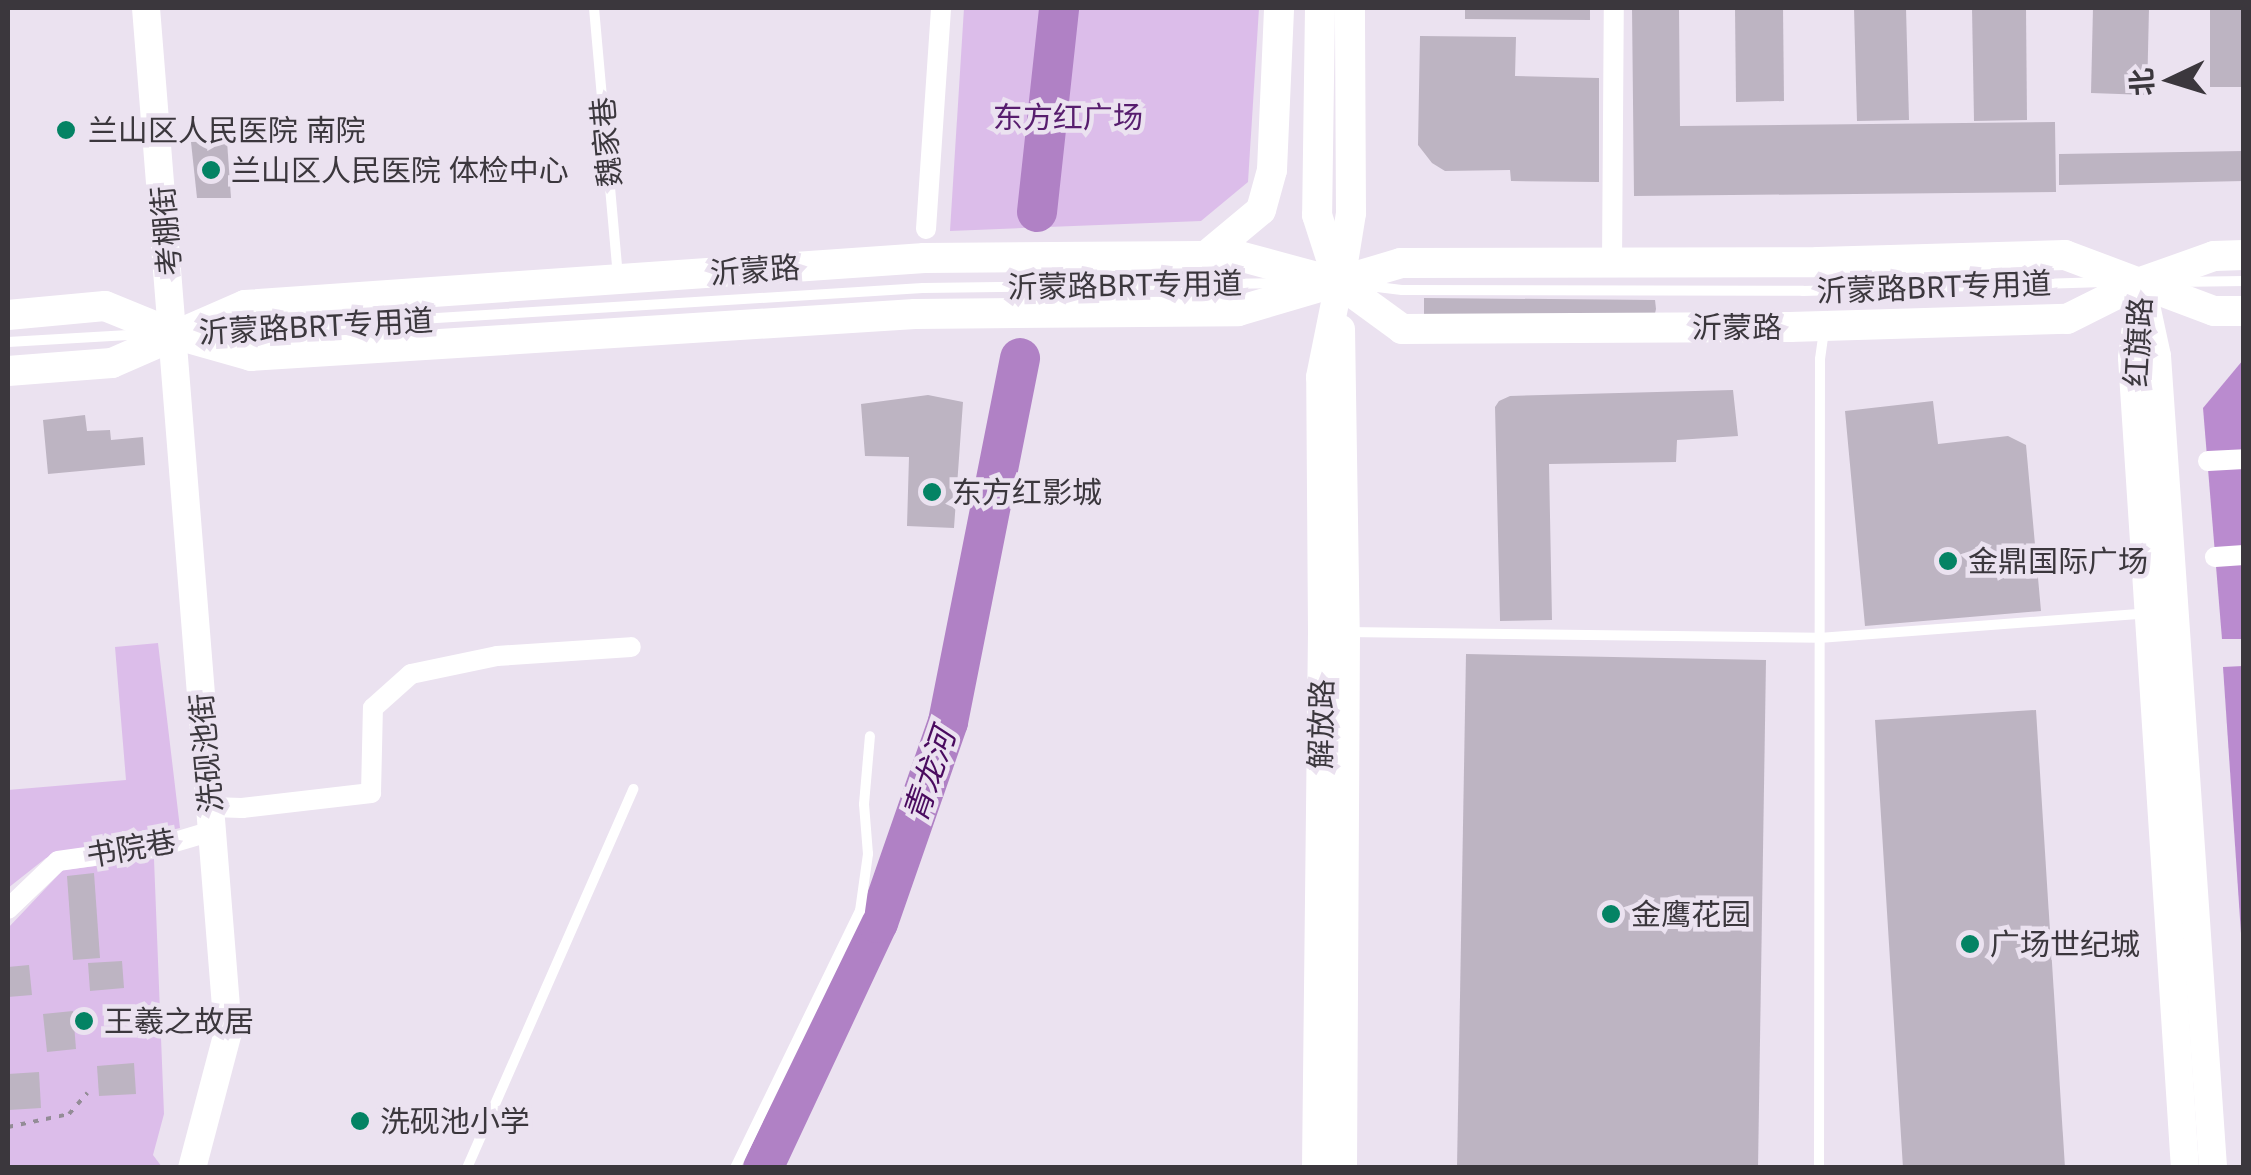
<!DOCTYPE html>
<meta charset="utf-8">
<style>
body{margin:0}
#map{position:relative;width:2251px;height:1175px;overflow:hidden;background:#ebe2f0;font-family:"Noto Sans","Noto Sans SC",sans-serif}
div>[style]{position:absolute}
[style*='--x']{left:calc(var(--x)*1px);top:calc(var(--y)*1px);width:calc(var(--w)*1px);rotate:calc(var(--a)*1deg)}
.green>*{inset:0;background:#dcbdea}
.forest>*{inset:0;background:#ba8bcf}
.river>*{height:40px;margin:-20px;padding:0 20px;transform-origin:20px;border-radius:20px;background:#b081c5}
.building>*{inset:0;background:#bdb4c2}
.path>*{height:4px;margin-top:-2px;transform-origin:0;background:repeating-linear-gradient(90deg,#938c96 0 5px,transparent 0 13px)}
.lane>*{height:10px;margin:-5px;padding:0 5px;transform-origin:5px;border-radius:5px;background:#fff}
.street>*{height:20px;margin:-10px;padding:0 10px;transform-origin:10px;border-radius:10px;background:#fff}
.secondary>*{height:28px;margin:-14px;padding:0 14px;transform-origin:14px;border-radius:14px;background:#fff}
.primary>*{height:30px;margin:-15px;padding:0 15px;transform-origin:15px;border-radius:15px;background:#fff}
.dots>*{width:28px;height:28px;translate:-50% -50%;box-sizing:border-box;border:5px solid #ebe2f0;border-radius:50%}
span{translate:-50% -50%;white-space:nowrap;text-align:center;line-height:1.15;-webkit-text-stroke:9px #ebe2f0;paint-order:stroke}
.park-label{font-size:30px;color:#571d6e}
.poi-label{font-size:30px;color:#3b373d}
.left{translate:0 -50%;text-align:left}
.street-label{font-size:30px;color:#3b373d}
.water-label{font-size:32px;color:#4a0b5f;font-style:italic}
.frame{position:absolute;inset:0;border:10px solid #3b373d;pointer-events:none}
.north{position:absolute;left:2121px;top:30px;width:100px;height:100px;-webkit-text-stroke:8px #ebe2f0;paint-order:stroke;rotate:266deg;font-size:28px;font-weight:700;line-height:40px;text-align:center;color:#3b373d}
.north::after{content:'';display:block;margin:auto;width:35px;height:45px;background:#3b373d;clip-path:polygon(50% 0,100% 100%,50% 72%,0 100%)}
</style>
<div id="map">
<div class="green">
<div style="clip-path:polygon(964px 8px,1259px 8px,1248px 182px,1201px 221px,950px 231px)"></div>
<div style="clip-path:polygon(158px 643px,180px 828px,46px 858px,8px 888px,8px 790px,126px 780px,115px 647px)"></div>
<div style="clip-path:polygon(154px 859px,164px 1114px,153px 1155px,162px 1167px,8px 1167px,8px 928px,63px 870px)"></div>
</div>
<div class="forest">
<div style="clip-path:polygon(2243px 360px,2243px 639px,2222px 639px,2203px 408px)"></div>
<div style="clip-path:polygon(2243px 666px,2244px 666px,2243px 963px,2223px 667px)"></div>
</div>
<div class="river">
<div style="--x:1037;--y:212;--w:205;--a:-83.8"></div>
<div style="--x:763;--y:1168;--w:271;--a:-64.9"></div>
<div style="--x:878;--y:923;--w:213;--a:-70.8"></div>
<div style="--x:948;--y:722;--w:371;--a:-78.8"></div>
</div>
<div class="building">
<div style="clip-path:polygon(1465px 8px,1590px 8px,1590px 20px,1465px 19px)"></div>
<div style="clip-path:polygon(1632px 8px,1679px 8px,1680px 126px,2055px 122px,2056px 192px,1634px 196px)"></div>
<div style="clip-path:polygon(1735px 8px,1783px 8px,1784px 101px,1736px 102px)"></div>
<div style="clip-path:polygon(1854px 8px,1906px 8px,1909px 120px,1857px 121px)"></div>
<div style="clip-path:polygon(1972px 8px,2026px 8px,2027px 120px,1974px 121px)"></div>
<div style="clip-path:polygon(2093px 8px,2149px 8px,2147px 95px,2091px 93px)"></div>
<div style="clip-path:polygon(2210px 8px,2244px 8px,2244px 87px,2210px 87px)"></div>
<div style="clip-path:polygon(1420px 36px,1516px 37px,1515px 76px,1599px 78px,1599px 182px,1511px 181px,1510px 170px,1445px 171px,1432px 163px,1418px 145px)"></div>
<div style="clip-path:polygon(227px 141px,231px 198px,197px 198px,191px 142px)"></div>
<div style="clip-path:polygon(2244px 151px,2244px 181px,2059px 185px,2059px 154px)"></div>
<div style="clip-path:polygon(1071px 268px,1238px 269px,1239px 273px,1237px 278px,1071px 280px)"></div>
<div style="clip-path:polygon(1424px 298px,1655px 300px,1656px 309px,1654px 318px,1424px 318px)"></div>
<div style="clip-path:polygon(1733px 390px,1738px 436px,1677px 440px,1676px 462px,1549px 464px,1552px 620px,1500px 621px,1495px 407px,1499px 401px,1510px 396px)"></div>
<div style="clip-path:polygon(928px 395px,963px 402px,954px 528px,907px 526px,909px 457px,865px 456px,861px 404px)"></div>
<div style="clip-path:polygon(1933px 401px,1938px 444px,2008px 436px,2026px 445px,2041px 611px,1865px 626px,1845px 411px)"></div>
<div style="clip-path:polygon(85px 415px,87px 431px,110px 430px,111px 440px,143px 437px,145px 465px,48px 474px,43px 420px)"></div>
<div style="clip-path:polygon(1466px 654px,1766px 660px,1758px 1168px,1457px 1168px)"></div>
<div style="clip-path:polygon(2036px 710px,2065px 1168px,1903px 1168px,1875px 720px)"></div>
<div style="clip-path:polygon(94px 873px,100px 958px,73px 960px,67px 876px)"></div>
<div style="clip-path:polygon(122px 961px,124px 988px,90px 991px,88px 963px)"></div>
<div style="clip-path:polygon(29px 965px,32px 995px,8px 997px,8px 967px)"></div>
<div style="clip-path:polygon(73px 1011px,76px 1049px,47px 1052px,43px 1014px)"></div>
<div style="clip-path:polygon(134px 1063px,136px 1094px,99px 1096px,97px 1066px)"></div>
<div style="clip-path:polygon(39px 1072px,41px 1108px,9px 1110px,8px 1074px)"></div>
</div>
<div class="path">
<div style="--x:8;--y:1127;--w:62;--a:-12"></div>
<div style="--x:69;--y:1114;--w:28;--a:-49"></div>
</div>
<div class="lane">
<div style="--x:594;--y:8;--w:268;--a:84.9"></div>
<div style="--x:2176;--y:282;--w:68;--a:-0.8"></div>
<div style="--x:1361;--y:285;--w:41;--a:7"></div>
<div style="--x:1402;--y:290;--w:401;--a:0.1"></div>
<div style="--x:1803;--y:291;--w:301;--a:-1.7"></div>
<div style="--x:208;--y:332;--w:716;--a:-3.52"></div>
<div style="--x:923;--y:288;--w:367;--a:-0.8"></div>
<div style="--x:8;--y:342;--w:138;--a:-3.3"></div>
<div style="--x:1346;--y:632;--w:473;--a:0.7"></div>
<div style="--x:1819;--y:638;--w:330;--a:-4.3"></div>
<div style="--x:467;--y:1168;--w:414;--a:-66.3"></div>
<div style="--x:735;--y:1168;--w:286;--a:-64.1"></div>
<div style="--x:860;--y:911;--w:58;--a:-82"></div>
<div style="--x:868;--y:854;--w:50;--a:-94.6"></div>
<div style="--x:864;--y:804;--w:68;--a:-85"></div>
<div style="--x:1819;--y:1168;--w:809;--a:-89.93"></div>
<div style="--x:1820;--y:359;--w:28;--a:-82"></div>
</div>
<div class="street">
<div style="--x:926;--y:229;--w:222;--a:-86.1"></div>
<div style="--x:1612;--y:264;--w:256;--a:-89.6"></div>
<div style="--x:2208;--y:461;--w:36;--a:-3"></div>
<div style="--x:2215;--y:557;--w:29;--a:-4"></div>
<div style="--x:210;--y:807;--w:32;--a:2"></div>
<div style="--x:242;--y:808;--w:130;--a:-6.6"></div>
<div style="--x:371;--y:793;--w:85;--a:-88.7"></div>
<div style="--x:373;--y:708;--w:51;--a:-41.8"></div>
<div style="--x:411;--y:674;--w:88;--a:-11.8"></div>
<div style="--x:497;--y:656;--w:134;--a:-3.8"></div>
<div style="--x:8;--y:909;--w:69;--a:-43.8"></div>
<div style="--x:58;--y:861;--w:101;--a:-8"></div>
<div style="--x:158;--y:847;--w:56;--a:-16.5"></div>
</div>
<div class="secondary">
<div style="--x:146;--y:8;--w:1027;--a:85.42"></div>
<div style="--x:228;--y:1032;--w:141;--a:104.8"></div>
<div style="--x:2141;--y:282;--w:76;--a:77.8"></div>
<div style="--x:2157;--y:356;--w:814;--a:86.05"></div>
<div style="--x:2139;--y:303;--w:55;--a:97.3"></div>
<div style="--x:2132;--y:358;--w:812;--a:86.26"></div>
<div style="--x:1341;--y:329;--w:303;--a:89.1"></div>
<div style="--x:1346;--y:632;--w:536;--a:90.32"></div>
<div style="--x:1316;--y:1168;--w:533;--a:-89.36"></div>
<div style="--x:1322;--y:635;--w:258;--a:-90.4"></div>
<div style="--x:1320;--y:377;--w:96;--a:-78.6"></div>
</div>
<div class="primary">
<div style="--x:1320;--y:8;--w:207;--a:90.8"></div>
<div style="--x:1317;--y:215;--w:71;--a:72.1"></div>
<div style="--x:1207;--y:255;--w:70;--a:-39.8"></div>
<div style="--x:1261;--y:210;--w:41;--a:-74.6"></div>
<div style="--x:1272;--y:170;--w:162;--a:-87.5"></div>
<div style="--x:1341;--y:275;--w:63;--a:-80.8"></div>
<div style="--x:1351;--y:213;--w:205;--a:-90.3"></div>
<div style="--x:8;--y:315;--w:97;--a:-5.3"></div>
<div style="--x:105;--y:306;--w:74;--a:22.1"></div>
<div style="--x:174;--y:334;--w:80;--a:15.9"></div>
<div style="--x:251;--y:356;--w:665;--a:-3.62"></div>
<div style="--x:915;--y:314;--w:323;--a:-0.5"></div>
<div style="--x:1238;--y:311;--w:170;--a:-16.4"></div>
<div style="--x:1401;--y:263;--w:417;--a:-0.1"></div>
<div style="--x:1818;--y:262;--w:247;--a:-1.6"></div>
<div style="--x:2065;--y:255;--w:159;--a:20.6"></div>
<div style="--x:2214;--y:311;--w:30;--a:0"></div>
<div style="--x:8;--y:371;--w:104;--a:-4.4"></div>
<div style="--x:112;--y:363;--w:145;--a:-23.6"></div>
<div style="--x:245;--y:305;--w:681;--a:-3.96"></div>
<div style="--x:924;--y:258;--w:315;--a:-0.4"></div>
<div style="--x:1239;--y:256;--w:104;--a:15.1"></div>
<div style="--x:1339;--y:283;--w:78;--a:36.1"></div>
<div style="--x:1402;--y:329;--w:388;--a:-0.3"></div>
<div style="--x:1790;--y:327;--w:277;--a:-1.7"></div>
<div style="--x:2067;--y:319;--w:83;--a:-26.6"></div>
<div style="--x:2141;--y:282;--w:77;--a:-19.6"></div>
<div style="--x:2214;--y:256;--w:30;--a:-2"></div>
</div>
<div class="dots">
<div style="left:66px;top:130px;background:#048364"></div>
<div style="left:211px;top:170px;background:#048364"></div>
<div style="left:932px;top:492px;background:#048364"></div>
<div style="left:1948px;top:561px;background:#048364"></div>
<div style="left:1611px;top:914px;background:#048364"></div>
<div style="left:1970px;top:944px;background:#048364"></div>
<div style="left:84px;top:1021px;background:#048364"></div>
<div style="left:360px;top:1121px;background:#048364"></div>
</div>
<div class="park-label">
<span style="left:1068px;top:117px">东方红广场</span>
</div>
<div class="poi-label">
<span class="left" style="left:88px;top:130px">兰山区人民医院 南院</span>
<span class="left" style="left:231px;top:170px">兰山区人民医院 体检中心</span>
<span class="left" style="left:952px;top:492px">东方红影城</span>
<span class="left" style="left:1968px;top:561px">金鼎国际广场</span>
<span class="left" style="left:1631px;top:914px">金鹰花园</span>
<span class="left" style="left:1990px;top:944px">广场世纪城</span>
<span class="left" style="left:104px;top:1021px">王羲之故居</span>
<span class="left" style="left:380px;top:1121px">洗砚池小学</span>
</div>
<div class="street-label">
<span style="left:606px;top:142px;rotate:-95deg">魏家巷</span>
<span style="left:166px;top:231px;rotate:-95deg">考棚街</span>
<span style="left:755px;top:270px;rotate:-4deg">沂蒙路</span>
<span style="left:1125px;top:285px;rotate:-1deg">沂蒙路BRT专用道</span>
<span style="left:1934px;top:287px;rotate:-2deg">沂蒙路BRT专用道</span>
<span style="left:316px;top:326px;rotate:-3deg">沂蒙路BRT专用道</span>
<span style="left:1737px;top:327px">沂蒙路</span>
<span style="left:2138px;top:342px;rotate:-87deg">红旗路</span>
<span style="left:1321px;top:724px;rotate:-89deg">解放路</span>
<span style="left:206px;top:753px;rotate:-95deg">洗砚池街</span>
<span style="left:131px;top:848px;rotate:-10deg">书院巷</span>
</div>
<div class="water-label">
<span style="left:929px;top:775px;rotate:-71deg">青龙河</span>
</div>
<div class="frame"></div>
<div class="north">北</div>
</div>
